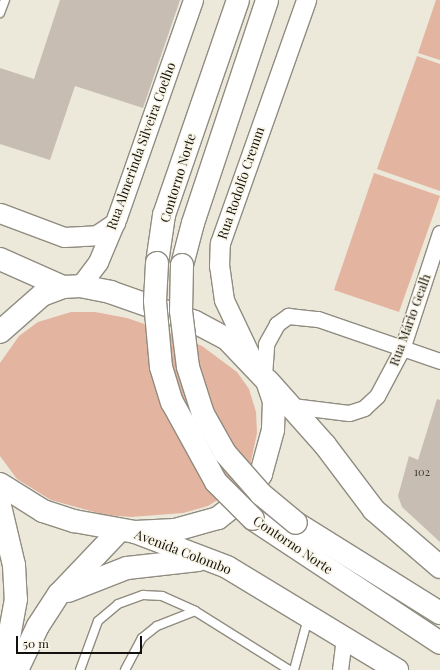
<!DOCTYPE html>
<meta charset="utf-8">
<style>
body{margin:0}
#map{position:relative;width:440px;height:670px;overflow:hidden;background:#ece8da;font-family:"Playfair Display",serif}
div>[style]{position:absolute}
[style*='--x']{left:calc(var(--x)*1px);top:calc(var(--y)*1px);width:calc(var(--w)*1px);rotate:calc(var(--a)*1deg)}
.green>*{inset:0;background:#e3b4a0}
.building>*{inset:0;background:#c7bdb2}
.roads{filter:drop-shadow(1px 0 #908c80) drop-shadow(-1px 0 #908c80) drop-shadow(0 1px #908c80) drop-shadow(0 -1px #908c80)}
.service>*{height:8px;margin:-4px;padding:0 4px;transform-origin:4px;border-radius:4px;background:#fff}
.minor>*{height:15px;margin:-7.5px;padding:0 7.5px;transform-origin:7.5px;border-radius:7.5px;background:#fff}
.tertiary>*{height:19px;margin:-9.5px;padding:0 9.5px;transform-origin:9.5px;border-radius:9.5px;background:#fff}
.primary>*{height:22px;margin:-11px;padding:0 11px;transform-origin:11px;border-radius:11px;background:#fff}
.trunk>*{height:22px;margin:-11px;padding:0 11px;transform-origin:11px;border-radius:11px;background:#fff}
.motorway>*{height:22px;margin:-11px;padding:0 11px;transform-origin:11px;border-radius:11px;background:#fff}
.bridges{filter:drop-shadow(1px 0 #908c80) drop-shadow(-1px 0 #908c80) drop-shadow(0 1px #908c80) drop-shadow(0 -1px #908c80)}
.motorway-bridge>*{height:22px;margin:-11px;padding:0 11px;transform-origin:11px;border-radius:11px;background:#fff}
span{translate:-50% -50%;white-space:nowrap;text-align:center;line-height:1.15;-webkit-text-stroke:3px #f9f5e7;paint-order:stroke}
.number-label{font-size:11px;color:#403c36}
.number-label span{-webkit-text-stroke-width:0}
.street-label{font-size:13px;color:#13110d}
.scale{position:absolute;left:16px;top:636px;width:126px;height:18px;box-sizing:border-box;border:2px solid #13110d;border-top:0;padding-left:5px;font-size:12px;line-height:14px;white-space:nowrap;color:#13110d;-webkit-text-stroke:3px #f9f5e7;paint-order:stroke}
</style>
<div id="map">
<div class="green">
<div style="clip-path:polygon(436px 0,440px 0,440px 60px,418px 53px)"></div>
<div style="clip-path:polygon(417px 56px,440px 64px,440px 191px,377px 169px)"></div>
<div style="clip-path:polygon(374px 173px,440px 196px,399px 312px,334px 290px)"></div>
<div style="clip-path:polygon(71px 312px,95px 312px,127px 318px,165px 331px,202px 346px,237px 372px,249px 389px,256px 412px,257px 433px,250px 466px,239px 486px,208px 506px,183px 513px,131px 517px,105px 515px,51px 500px,17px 479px,0 456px,0 363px,19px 336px,38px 322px)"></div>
</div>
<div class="building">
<div style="clip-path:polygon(60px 0,180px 0,143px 108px,75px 86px,50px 160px,0 144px,0 68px,34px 79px)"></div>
<div style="clip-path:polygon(437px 399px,440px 400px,440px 542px,402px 507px,398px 496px,409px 456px,418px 460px)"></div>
</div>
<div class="roads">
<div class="service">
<div style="--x:0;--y:13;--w:14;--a:-69"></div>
<div style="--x:80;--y:670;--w:52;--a:-69.8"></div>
<div style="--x:98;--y:621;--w:26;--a:-40"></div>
<div style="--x:118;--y:604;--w:27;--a:-20"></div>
<div style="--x:143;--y:595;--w:19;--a:3"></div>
<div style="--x:162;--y:596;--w:36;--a:24"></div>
<div style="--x:195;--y:611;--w:111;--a:32.1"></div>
<div style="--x:125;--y:670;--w:36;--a:-62"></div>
<div style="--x:142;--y:638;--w:19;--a:-39"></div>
<div style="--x:157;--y:626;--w:41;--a:-21.5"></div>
<div style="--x:294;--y:670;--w:54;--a:-74.9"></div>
</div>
<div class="minor">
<div style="--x:264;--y:376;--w:32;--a:-86"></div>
<div style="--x:266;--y:344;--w:23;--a:-61"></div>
<div style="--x:277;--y:324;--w:14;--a:-36"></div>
<div style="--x:288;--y:316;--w:30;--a:6"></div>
<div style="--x:318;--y:319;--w:129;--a:19"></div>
<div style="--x:292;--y:406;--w:57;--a:7"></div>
<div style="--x:349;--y:413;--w:16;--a:-18"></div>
<div style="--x:364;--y:408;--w:18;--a:-43"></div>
<div style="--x:377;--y:396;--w:53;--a:-62"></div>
<div style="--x:402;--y:349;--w:122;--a:-71.9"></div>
<div style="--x:340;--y:670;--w:34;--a:-83"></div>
</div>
<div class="tertiary">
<div style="--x:0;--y:213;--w:68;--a:20.6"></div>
<div style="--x:64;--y:237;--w:33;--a:-3"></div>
<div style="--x:97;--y:235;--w:22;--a:-34"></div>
<div style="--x:80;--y:286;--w:30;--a:-53"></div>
<div style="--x:98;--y:262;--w:49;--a:-67.1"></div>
<div style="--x:117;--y:217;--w:230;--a:-70.7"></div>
<div style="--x:252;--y:359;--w:65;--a:-115.4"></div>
<div style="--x:224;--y:300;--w:34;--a:-98"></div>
<div style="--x:219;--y:266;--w:23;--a:-88"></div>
<div style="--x:220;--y:243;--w:258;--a:-70.5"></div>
</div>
<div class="primary">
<div style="--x:0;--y:259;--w:69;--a:24"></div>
</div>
<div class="trunk">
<div style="--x:0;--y:332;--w:56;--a:-41.4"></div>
<div style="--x:42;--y:295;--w:22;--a:-21"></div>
<div style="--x:63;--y:287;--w:17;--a:-3"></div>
<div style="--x:80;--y:286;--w:31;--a:11"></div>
<div style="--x:110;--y:292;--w:90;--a:19.4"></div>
<div style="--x:195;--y:322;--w:36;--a:28"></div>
<div style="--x:227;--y:339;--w:58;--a:46.4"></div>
<div style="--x:267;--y:381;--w:21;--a:71"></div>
<div style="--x:274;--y:401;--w:29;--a:92"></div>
<div style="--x:273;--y:430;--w:46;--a:105.3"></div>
<div style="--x:261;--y:474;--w:22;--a:120"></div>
<div style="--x:250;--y:493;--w:41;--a:142"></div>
<div style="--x:218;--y:518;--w:45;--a:164.4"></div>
<div style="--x:175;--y:530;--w:40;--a:177.1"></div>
<div style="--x:268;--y:381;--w:86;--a:48.3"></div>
<div style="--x:325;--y:445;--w:81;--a:53"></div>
<div style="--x:374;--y:510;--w:87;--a:40.8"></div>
<div style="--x:0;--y:484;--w:51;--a:32.1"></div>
<div style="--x:43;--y:511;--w:33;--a:18"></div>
<div style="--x:74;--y:521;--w:62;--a:10.2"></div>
<div style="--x:135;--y:532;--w:98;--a:20.8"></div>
<div style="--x:227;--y:567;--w:199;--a:31.2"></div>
<div style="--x:0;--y:506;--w:61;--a:76.7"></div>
<div style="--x:14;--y:565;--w:34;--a:87"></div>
<div style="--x:16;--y:599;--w:72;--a:100.4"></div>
<div style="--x:68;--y:591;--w:63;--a:-21.3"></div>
<div style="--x:127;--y:568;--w:71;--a:-6.4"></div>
<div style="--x:17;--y:670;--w:49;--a:-64.5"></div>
<div style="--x:38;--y:626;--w:38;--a:-57"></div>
<div style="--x:59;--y:594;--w:88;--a:-46.4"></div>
</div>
<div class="motorway">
<div style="--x:157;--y:263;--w:49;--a:-81.7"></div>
<div style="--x:164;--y:215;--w:227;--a:-71"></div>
<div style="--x:182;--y:265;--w:43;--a:-75.3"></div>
<div style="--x:193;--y:223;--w:235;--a:-71.6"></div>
<div style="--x:253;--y:519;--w:224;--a:33.5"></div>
<div style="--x:296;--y:523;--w:170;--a:32"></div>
</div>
</div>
<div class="bridges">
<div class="motorway-bridge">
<div style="--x:157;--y:263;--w:38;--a:93"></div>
<div style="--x:155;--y:301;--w:66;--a:84.8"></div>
<div style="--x:161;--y:367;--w:37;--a:73"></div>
<div style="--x:172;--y:402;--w:91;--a:61.2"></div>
<div style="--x:216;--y:482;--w:52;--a:45"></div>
<div style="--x:182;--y:265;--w:46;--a:91.2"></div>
<div style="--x:181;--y:311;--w:56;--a:82.9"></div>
<div style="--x:188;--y:367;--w:49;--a:72.3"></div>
<div style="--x:203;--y:414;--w:45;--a:60.6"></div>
<div style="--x:225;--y:453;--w:55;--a:48.7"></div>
<div style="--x:261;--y:494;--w:45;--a:39.6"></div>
</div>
</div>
<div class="number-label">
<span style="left:422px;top:472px">102</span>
</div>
<div class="street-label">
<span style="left:141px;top:146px;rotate:-70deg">Rua Almerinda Silveira Coelho</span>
<span style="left:178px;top:178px;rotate:-73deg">Contorno Norte</span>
<span style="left:241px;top:183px;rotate:-71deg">Rua Rodolfo Cremm</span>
<span style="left:410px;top:320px;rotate:-70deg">Rua Mário Gealh</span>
<span style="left:293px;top:545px;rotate:34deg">Contorno Norte</span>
<span style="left:183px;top:552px;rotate:21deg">Avenida Colombo</span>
</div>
<div class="scale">50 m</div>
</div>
